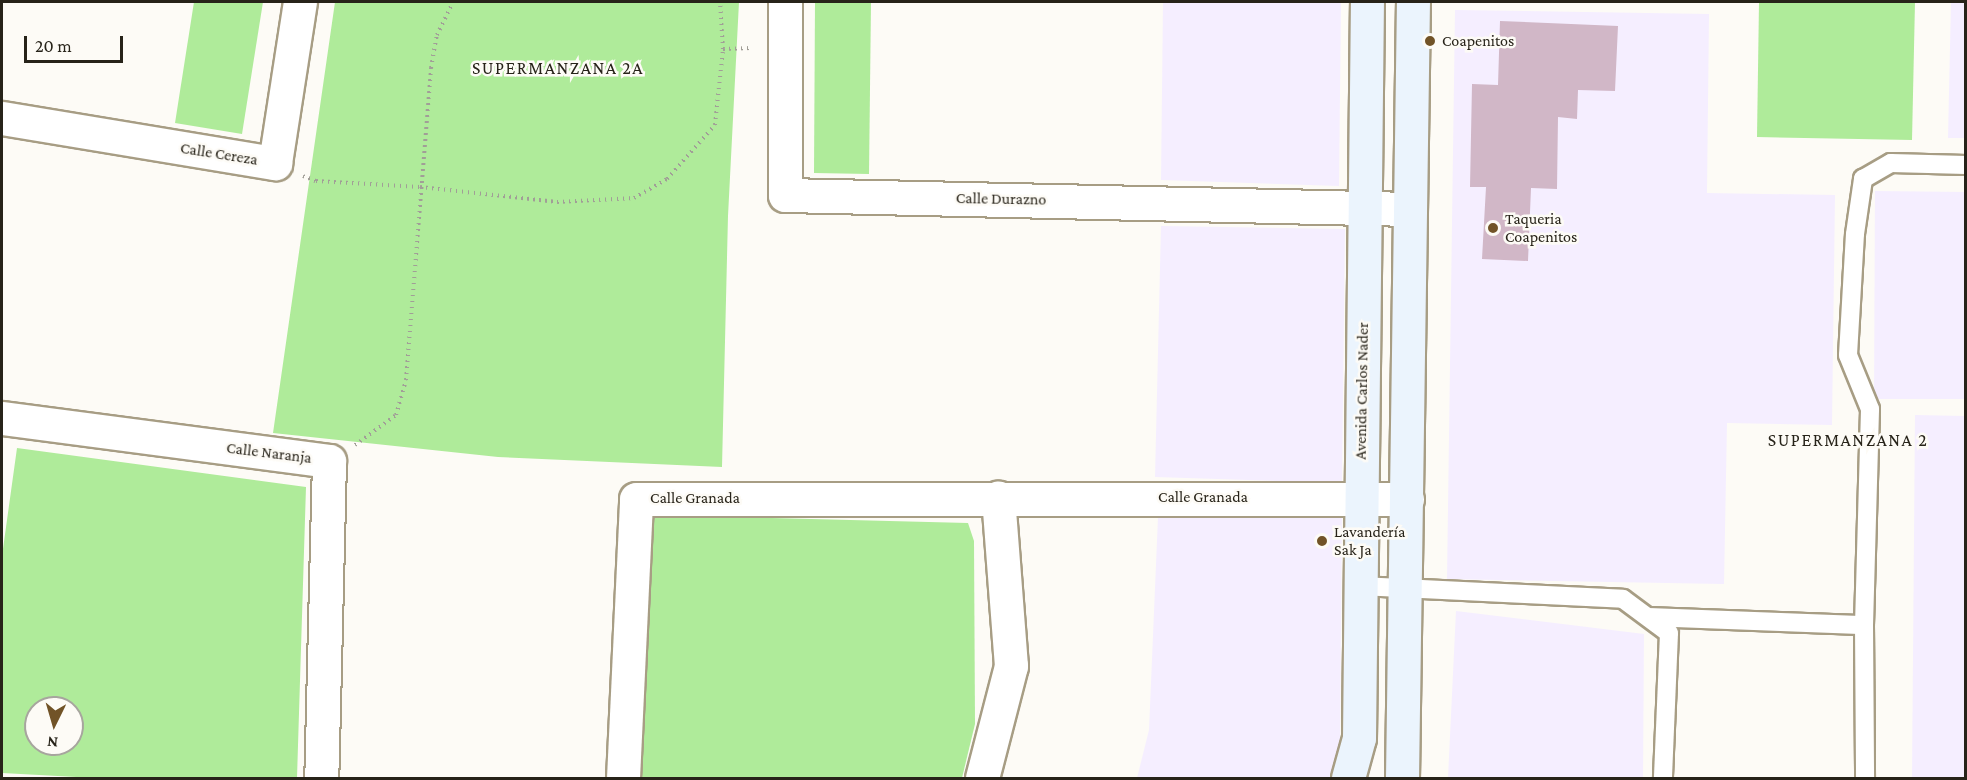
<!DOCTYPE html>
<meta charset="utf-8">
<style>
body{margin:0}
#map{position:relative;width:1967px;height:780px;overflow:hidden;background:#fdfbf6;font-family:"Crimson Pro",serif}
div>[style]{position:absolute}
[style*='--x']{left:calc(var(--x)*1px);top:calc(var(--y)*1px);width:calc(var(--w)*1px);rotate:calc(var(--a)*1deg)}
.commercial>*{inset:0;background:#f5eeff}
.green>*{inset:0;background:#afeb9a}
.building>*{inset:0;background:#d1b7c7}
.path>*{height:4px;margin-top:-2px;transform-origin:0;background:repeating-linear-gradient(90deg,#a19e97 0 1.5px,transparent 0 6px)}
.roads{filter:drop-shadow(2px 0 #a79d84) drop-shadow(-2px 0 #a79d84) drop-shadow(0 2px #a79d84) drop-shadow(0 -2px #a79d84)}
.lane>*{height:18px;margin:-9px;padding:0 9px;transform-origin:9px;border-radius:9px;background:#fff}
.street>*{height:33px;margin:-16.5px;padding:0 16.5px;transform-origin:16.5px;border-radius:16.5px;background:#fff}
.secondary>*{height:33px;margin:-16.5px;padding:0 16.5px;transform-origin:16.5px;border-radius:16.5px;background:#ebf4fd}
.dots>*{width:16px;height:16px;translate:-50% -50%;box-sizing:border-box;border:3px solid #fdfbf6;border-radius:50%}
span{translate:-50% -50%;white-space:nowrap;text-align:center;line-height:1.15;-webkit-text-stroke:5px #fdfbf6;paint-order:stroke}
.poi-label{font-size:16px;color:#272319}
.left{translate:0 -50%;text-align:left}
.street-label{font-size:16px;color:#272319}
.neighbourhood-label{font-size:18px;color:#272319;letter-spacing:1.5px}
.frame{position:absolute;inset:0;border:3px solid #272319;pointer-events:none}
.north{position:absolute;left:24px;top:696px;width:60px;height:60px;box-sizing:border-box;background:#fdfbf6;border:2px solid #a7a59e;border-radius:50%;rotate:185deg;font-size:16px;font-weight:700;line-height:24px;text-align:center;color:#272319}
.north::after{content:'';display:block;margin:auto;width:21px;height:27px;background:#715327;clip-path:polygon(50% 0,100% 100%,50% 72%,0 100%)}
.scale{position:absolute;left:24px;top:36px;width:99px;height:27px;box-sizing:border-box;border:3px solid #272319;border-top:0;padding-left:8px;font-size:18px;line-height:21px;white-space:nowrap;color:#272319;-webkit-text-stroke:4px #fdfbf6;paint-order:stroke}
</style>
<div id="map">
<div class="commercial">
<div style="clip-path:polygon(1163px 2px,1341px 2px,1339px 186px,1161px 180px)"></div>
<div style="clip-path:polygon(1951px 2px,1965px 2px,1965px 138px,1948px 138px)"></div>
<div style="clip-path:polygon(1455px 10px,1709px 14px,1707px 193px,1835px 195px,1832px 425px,1727px 423px,1724px 584px,1447px 579px)"></div>
<div style="clip-path:polygon(1875px 191px,1965px 192px,1965px 399px,1874px 399px)"></div>
<div style="clip-path:polygon(1161px 226px,1345px 229px,1342px 483px,1155px 477px)"></div>
<div style="clip-path:polygon(1915px 415px,1965px 416px,1965px 778px,1912px 778px)"></div>
<div style="clip-path:polygon(1342px 510px,1340px 740px,1332px 778px,1137px 778px,1149px 730px,1158px 517px)"></div>
<div style="clip-path:polygon(1456px 611px,1644px 634px,1643px 778px,1448px 778px)"></div>
</div>
<div class="green">
<div style="clip-path:polygon(194px 2px,263px 2px,242px 134px,175px 123px)"></div>
<div style="clip-path:polygon(335px 2px,739px 2px,728px 216px,722px 467px,498px 457px,273px 433px)"></div>
<div style="clip-path:polygon(815px 2px,871px 2px,869px 174px,814px 173px)"></div>
<div style="clip-path:polygon(1759px 2px,1915px 2px,1912px 140px,1757px 137px)"></div>
<div style="clip-path:polygon(evenodd,17px 448px,306px 487px,297px 778px,95px 778px,2px 773px,2px 556px,17px 448px,36px 708px,72px 708px,72px 744px,36px 744px,36px 708px)"></div>
<div style="clip-path:polygon(651px 515px,968px 523px,974px 541px,975px 724px,962px 778px,635px 778px)"></div>
</div>
<div class="building">
<div style="clip-path:polygon(1500px 21px,1618px 26px,1615px 91px,1578px 90px,1577px 119px,1558px 117px,1557px 189px,1531px 188px,1528px 261px,1482px 259px,1486px 187px,1470px 187px,1472px 84px,1498px 85px)"></div>
</div>
<div class="path">
<div style="--x:723;--y:49;--w:28;--a:-2"></div>
<div style="--x:303;--y:176;--w:14;--a:21"></div>
<div style="--x:316;--y:181;--w:104;--a:3.3"></div>
<div style="--x:420;--y:187;--w:138;--a:6.2"></div>
<div style="--x:557;--y:202;--w:77;--a:-3"></div>
<div style="--x:634;--y:198;--w:38;--a:-30"></div>
<div style="--x:667;--y:179;--w:72;--a:-48.4"></div>
<div style="--x:715;--y:125;--w:76;--a:-84"></div>
<div style="--x:723;--y:49;--w:47;--a:-93.7"></div>
<div style="--x:355;--y:445;--w:51;--a:-36.2"></div>
<div style="--x:396;--y:415;--w:36;--a:-74"></div>
<div style="--x:406;--y:380;--w:313;--a:-85.4"></div>
<div style="--x:431;--y:68;--w:34;--a:-80"></div>
<div style="--x:437;--y:35;--w:37;--a:-64"></div>
</div>
<div class="roads">
<div class="lane">
<div style="--x:1360;--y:586;--w:263;--a:2.8"></div>
<div style="--x:1623;--y:599;--w:57;--a:36.5"></div>
<div style="--x:1669;--y:633;--w:145;--a:92.4"></div>
<div style="--x:1651;--y:617;--w:213;--a:2.2"></div>
<div style="--x:1864;--y:625;--w:153;--a:89.6"></div>
<div style="--x:1864;--y:625;--w:216;--a:-88.4"></div>
<div style="--x:1870;--y:409;--w:58;--a:-112.2"></div>
<div style="--x:1848;--y:355;--w:121;--a:-86.7"></div>
<div style="--x:1855;--y:234;--w:56;--a:-81.7"></div>
<div style="--x:1863;--y:179;--w:32;--a:-30"></div>
<div style="--x:1891;--y:163;--w:75;--a:1.5"></div>
</div>
<div class="street">
<div style="--x:785;--y:2;--w:193;--a:90"></div>
<div style="--x:785;--y:195;--w:625;--a:1.28"></div>
<div style="--x:2;--y:118;--w:277;--a:9.4"></div>
<div style="--x:275;--y:163;--w:163;--a:-81.2"></div>
<div style="--x:2;--y:418;--w:330;--a:7.5"></div>
<div style="--x:329;--y:461;--w:317;--a:91.4"></div>
<div style="--x:623;--y:778;--w:279;--a:-87.3"></div>
<div style="--x:636;--y:499;--w:771;--a:0"></div>
<div style="--x:982;--y:778;--w:116;--a:-75.5"></div>
<div style="--x:1011;--y:666;--w:169;--a:-94.4"></div>
</div>
<div class="secondary">
<div style="--x:1348;--y:778;--w:41;--a:-74.6"></div>
<div style="--x:1359;--y:738;--w:736;--a:-89.38"></div>
<div style="--x:1402;--y:778;--w:776;--a:-89.19"></div>
</div>
</div>
<div class="dots">
<div style="left:1430px;top:41px;background:#715327"></div>
<div style="left:1493px;top:228px;background:#715327"></div>
<div style="left:1322px;top:541px;background:#715327"></div>
</div>
<div class="poi-label">
<span class="left" style="left:1442px;top:41px">Coapenitos</span>
<span class="left" style="left:1505px;top:228px">Taqueria<br>Coapenitos</span>
<span class="left" style="left:1334px;top:541px">Lavandería<br>Sak Ja</span>
</div>
<div class="street-label">
<span style="left:219px;top:154px;rotate:9deg">Calle Cereza</span>
<span style="left:1001px;top:199px;rotate:1deg">Calle Durazno</span>
<span style="left:1362px;top:391px;rotate:-89deg">Avenida Carlos Nader</span>
<span style="left:269px;top:453px;rotate:7deg">Calle Naranja</span>
<span style="left:1203px;top:497px">Calle Granada</span>
<span style="left:695px;top:498px">Calle Granada</span>
</div>
<div class="neighbourhood-label">
<span style="left:558px;top:68px">SUPERMANZANA 2A</span>
<span style="left:1848px;top:440px">SUPERMANZANA 2</span>
</div>
<div class="frame"></div>
<div class="north">N</div>
<div class="scale">20 m</div>
</div>
